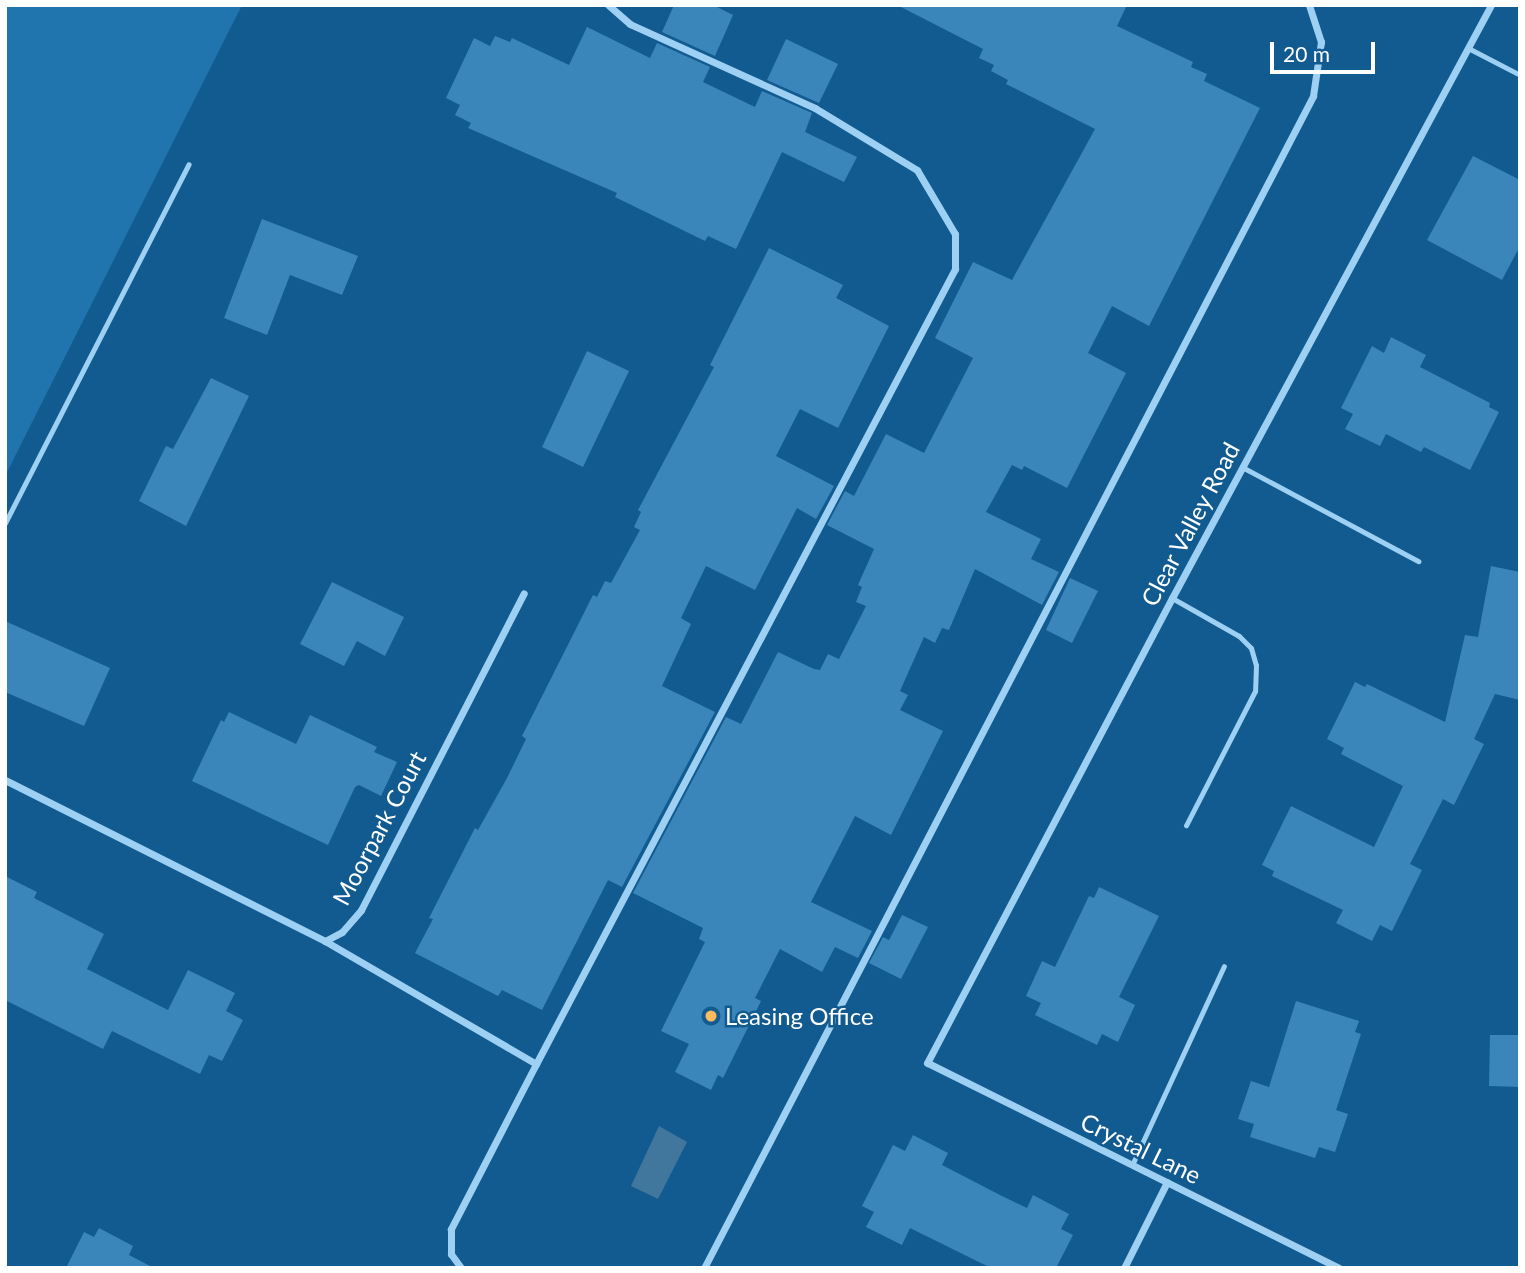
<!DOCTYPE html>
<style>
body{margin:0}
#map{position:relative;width:1525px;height:1273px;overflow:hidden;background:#125b91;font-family:Lato,sans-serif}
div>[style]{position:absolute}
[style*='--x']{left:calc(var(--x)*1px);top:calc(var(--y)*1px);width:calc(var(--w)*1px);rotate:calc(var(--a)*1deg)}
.green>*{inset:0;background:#2075ae}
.water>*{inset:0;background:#41769d}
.building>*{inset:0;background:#3a85b9}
.lane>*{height:5px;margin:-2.5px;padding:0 2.5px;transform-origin:2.5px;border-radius:2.5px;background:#9dd0f2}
.street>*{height:7px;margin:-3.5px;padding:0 3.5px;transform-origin:3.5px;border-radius:3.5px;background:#9dd0f2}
.dots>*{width:19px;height:19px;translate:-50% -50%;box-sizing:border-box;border:4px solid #125b91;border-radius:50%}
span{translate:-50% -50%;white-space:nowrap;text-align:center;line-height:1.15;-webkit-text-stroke:5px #125b91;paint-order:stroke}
.street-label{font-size:24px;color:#fff}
.poi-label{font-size:24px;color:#fff}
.left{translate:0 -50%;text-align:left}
.frame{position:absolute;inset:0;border:7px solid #fff;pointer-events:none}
.scale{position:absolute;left:1270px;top:42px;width:105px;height:32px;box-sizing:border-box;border:4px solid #fff;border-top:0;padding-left:9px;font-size:21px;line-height:24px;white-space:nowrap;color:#fff;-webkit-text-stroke:5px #125b91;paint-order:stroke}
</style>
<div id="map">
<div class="green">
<div style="clip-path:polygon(5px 5px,242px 5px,5px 476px)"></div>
</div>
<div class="water">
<div style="clip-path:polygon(659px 1126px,687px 1142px,658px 1199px,631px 1186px)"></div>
</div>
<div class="building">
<div style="clip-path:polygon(674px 5px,713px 5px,733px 15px,715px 56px,662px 32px)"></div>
<div style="clip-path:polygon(897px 5px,1127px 5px,1117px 26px,1193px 62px,1191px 67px,1207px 74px,1204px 81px,1260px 108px,1149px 326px,1112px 306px,1088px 353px,1126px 373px,1067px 488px,1024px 466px,1022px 470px,1012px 465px,986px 512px,1041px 539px,1031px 559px,1059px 572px,1042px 605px,975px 569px,949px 630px,942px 628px,935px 643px,924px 637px,900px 691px,908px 695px,900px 710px,943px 731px,891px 835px,855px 816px,811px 902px,872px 931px,858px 958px,835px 947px,822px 972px,780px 949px,755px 998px,761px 1001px,723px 1078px,718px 1075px,711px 1090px,675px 1072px,689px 1044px,661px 1031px,705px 942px,699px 939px,703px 928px,633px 893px,726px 717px,741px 724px,778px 652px,814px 669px,820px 670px,828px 654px,839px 659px,866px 606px,856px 602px,862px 587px,858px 585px,874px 549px,827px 525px,845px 491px,854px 496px,886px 434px,924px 453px,973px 358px,935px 338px,973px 262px,1012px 280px,1095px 129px,1006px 84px,1008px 80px,991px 71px,994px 65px,979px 58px,983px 49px)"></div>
<div style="clip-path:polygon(587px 27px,650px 58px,657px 43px,710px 67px,703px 82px,755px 107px,762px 91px,812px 113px,805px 132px,857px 157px,844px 182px,782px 152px,736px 249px,708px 236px,705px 241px,615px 197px,617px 193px,468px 128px,471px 123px,455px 115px,460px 105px,446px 98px,474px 38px,490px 46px,495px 36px,510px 42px,512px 38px,569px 65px)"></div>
<div style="clip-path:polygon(786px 39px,838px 64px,819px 103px,767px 80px)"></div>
<div style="clip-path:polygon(1473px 156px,1520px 180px,1520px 246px,1502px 280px,1427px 240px)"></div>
<div style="clip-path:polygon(262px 219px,358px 256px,342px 295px,290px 275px,267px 335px,224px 318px)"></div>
<div style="clip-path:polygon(769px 248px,843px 285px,836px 298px,889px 326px,838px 428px,800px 409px,776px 456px,834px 486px,816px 519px,797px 508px,755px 590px,706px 566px,681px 618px,691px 624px,662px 686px,715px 712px,622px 887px,608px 880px,542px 1010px,502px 990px,498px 996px,415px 953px,433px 919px,429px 918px,475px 828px,478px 830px,507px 778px,526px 739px,522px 736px,593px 595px,597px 597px,605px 581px,611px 583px,640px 530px,634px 527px,641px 512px,638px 510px,714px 367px,710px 365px)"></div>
<div style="clip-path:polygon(1391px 337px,1426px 355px,1420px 367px,1490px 403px,1489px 407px,1499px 412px,1470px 470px,1424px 447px,1421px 452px,1386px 434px,1380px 446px,1345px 429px,1353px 414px,1341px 408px,1372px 346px,1384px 353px)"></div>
<div style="clip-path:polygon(587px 351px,629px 371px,583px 467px,542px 447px)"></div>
<div style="clip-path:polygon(211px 378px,249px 396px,186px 526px,139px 501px,166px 446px,173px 449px)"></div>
<div style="clip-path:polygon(1491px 566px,1520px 572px,1520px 700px,1495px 694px,1474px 739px,1484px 744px,1454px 805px,1443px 799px,1410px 864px,1422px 870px,1392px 931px,1380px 925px,1372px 941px,1336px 923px,1343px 910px,1272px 876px,1274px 871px,1262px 865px,1291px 806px,1374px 847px,1403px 786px,1341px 754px,1344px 748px,1327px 739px,1355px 682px,1365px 687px,1367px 684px,1445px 722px,1465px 635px,1478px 637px)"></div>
<div style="clip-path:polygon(1070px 578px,1098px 591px,1072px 643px,1046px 630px)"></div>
<div style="clip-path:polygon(332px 582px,404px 617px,385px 656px,357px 641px,344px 666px,300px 644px)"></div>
<div style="clip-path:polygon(5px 621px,110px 668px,84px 726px,5px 692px)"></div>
<div style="clip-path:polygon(229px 712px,296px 744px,310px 715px,377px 747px,374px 752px,397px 762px,381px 796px,359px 785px,355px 787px,328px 845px,192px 781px,221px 720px,224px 722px)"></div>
<div style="clip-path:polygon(5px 876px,37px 892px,34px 898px,104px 934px,87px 969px,168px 1010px,188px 970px,235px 993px,226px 1011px,243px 1020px,222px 1061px,209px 1055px,200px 1074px,112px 1031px,103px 1049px,5px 1000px)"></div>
<div style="clip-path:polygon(1099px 887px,1159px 916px,1119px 997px,1135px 1005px,1118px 1042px,1102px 1034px,1097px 1045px,1035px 1015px,1041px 1003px,1026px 996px,1042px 961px,1055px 967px,1089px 896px,1094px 898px)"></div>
<div style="clip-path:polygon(902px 915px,928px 927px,901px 979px,869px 963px,883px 937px,889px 940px)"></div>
<div style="clip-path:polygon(1296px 1001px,1359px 1021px,1355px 1032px,1361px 1034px,1336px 1110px,1348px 1114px,1335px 1152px,1319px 1147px,1315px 1158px,1250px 1137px,1254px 1124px,1238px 1119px,1251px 1081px,1269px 1087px)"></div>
<div style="clip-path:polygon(1490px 1035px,1520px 1035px,1520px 1087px,1489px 1086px)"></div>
<div style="clip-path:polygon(913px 1135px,948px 1153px,942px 1165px,1000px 1195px,1027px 1208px,1033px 1195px,1069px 1214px,1061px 1229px,1073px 1235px,1056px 1268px,991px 1268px,910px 1228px,902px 1245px,866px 1227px,874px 1212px,862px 1206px,893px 1145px,905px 1151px)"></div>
<div style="clip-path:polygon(99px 1228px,133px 1246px,129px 1255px,154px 1268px,66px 1268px,84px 1232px,94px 1237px)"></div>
</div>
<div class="lane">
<div style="--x:1468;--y:48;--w:59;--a:27.4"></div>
<div style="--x:1242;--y:467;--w:200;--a:28.1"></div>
<div style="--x:5;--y:523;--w:403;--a:-62.9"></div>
<div style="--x:1172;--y:598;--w:77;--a:29.6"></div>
<div style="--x:1239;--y:636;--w:17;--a:45"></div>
<div style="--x:1251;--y:648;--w:18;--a:74"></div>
<div style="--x:1256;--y:665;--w:26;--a:92"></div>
<div style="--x:1255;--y:691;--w:151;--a:117.2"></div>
<div style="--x:1132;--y:1165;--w:219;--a:-65.2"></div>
</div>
<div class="street">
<div style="--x:5;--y:780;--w:358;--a:26.7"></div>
<div style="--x:325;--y:941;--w:19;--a:-28"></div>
<div style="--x:342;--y:932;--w:29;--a:-49"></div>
<div style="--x:361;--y:910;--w:356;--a:-62.8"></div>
<div style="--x:325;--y:941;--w:244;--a:30.2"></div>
<div style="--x:536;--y:1064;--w:186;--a:117.3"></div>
<div style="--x:451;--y:1229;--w:25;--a:90"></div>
<div style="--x:451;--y:1254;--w:17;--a:54"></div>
<div style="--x:536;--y:1064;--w:899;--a:-62.21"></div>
<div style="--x:955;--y:269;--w:35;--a:-90"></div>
<div style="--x:955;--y:234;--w:74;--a:-120.7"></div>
<div style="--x:917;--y:170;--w:119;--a:-148.7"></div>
<div style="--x:815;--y:108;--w:203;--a:-155.6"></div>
<div style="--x:630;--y:24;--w:29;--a:-139"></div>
<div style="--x:704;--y:1268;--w:1321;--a:-62.54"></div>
<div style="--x:1313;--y:96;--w:55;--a:-81.6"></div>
<div style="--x:1321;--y:42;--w:39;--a:-108"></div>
<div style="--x:1124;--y:1268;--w:96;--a:-63.4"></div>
<div style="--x:1339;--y:1268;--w:460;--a:-153.5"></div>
<div style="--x:927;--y:1063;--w:526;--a:-62.22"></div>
<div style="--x:1172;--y:598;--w:673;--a:-61.72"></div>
</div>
<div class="dots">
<div style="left:711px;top:1016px;background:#ffba5e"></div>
</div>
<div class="street-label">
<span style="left:1190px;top:524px;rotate:-62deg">Clear Valley Road</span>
<span style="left:379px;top:828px;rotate:-62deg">Moorpark Court</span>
<span style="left:1141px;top:1148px;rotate:26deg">Crystal Lane</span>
</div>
<div class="poi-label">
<span class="left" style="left:725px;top:1016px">Leasing Office</span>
</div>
<div class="frame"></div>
<div class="scale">20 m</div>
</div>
